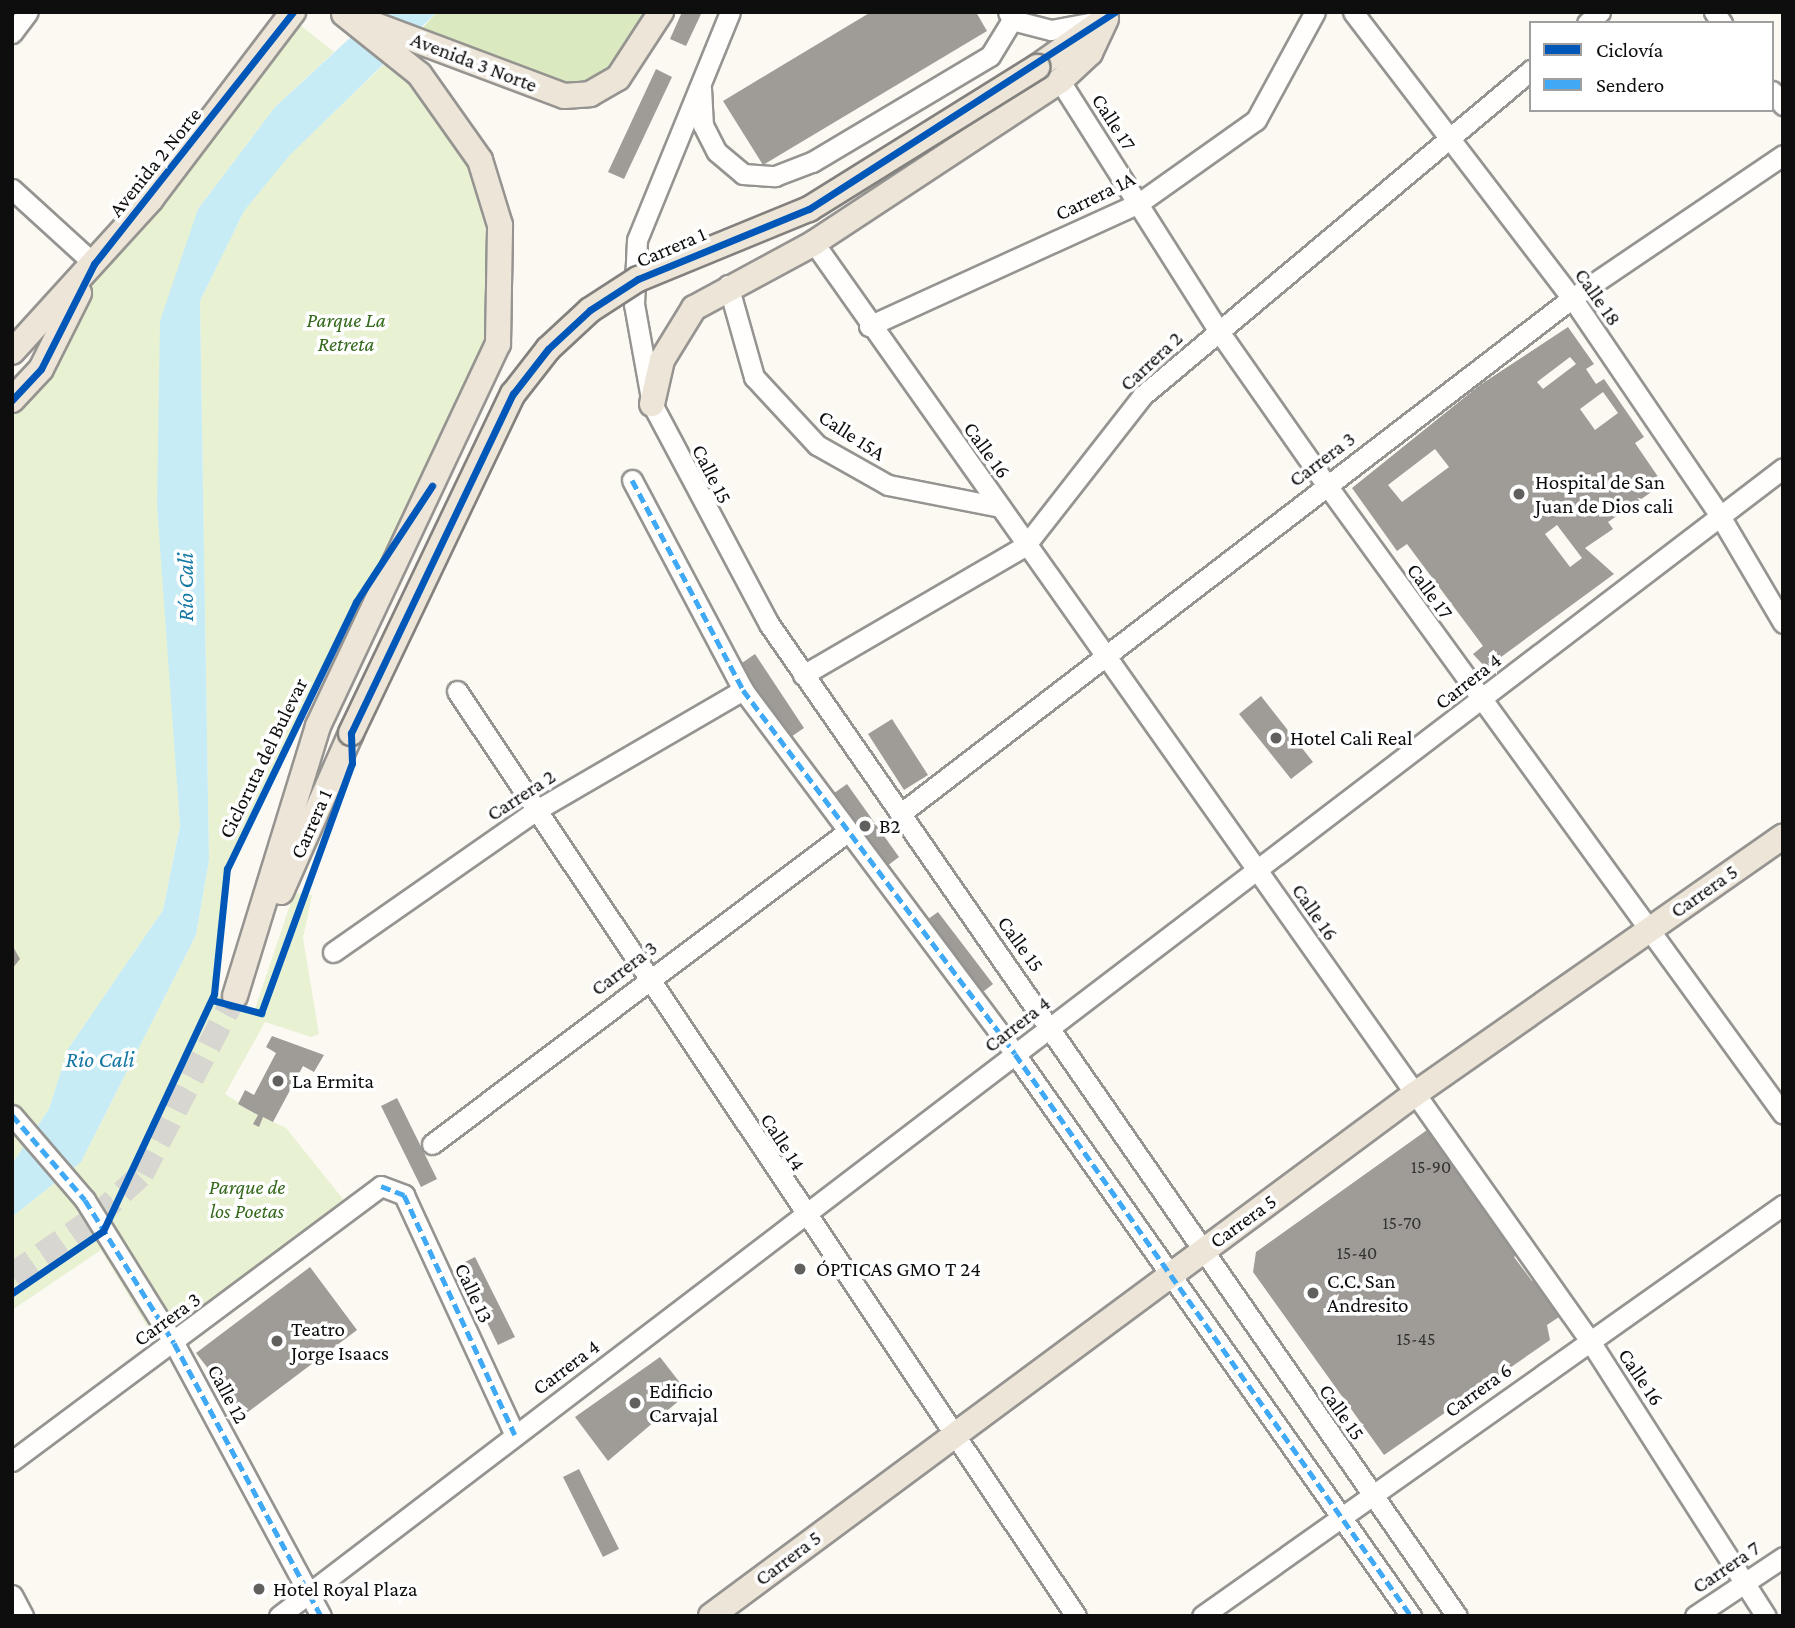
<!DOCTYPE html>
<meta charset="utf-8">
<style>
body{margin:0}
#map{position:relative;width:1795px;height:1628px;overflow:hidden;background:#fcf9f2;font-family:"Crimson Pro",serif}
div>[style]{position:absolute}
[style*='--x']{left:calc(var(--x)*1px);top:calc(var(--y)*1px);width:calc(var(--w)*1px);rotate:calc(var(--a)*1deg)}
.green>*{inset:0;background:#e8f1d2}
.forest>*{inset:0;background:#dae9bf}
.water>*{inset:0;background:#c8ecf6}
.building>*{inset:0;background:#9f9c98}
.major-tunnel>*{height:24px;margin-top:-12px;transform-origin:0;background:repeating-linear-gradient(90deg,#d8d6d0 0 24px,transparent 0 36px)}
.roads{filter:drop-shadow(2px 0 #959491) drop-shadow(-2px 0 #959491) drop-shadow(0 2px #959491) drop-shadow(0 -2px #959491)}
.minor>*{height:19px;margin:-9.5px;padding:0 9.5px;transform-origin:9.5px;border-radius:9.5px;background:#fffefd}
.major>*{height:24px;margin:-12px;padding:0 12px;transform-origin:12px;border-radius:12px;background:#ede5d8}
.bridges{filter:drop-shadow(2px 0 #82817e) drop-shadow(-2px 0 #82817e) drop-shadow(0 2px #82817e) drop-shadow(0 -2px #82817e)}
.major-bridge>*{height:24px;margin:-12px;padding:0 12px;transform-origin:12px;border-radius:12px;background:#ede5d8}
.quiet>*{height:5px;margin-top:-2.5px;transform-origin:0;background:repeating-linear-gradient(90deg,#3fa9f5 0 10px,transparent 0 15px)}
.cycleway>*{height:7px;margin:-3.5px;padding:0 3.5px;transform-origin:3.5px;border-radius:3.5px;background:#0057b8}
.dots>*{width:19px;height:19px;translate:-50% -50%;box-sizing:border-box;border:4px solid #fff;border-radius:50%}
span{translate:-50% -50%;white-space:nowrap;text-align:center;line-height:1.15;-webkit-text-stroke:7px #fff;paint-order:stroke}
.number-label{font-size:18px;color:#323230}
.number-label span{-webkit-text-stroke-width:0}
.street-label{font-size:21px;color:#0e0e0e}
.park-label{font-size:21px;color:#35691c;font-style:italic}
.poi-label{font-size:21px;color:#0e0e0e}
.left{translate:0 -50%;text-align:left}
.water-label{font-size:23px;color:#1277a5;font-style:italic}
.frame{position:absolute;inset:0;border:14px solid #0e0e0e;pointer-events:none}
.legend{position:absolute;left:1529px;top:21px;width:245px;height:91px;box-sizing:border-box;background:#fff;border:2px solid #9f9f9f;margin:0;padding:9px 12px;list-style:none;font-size:21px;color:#0e0e0e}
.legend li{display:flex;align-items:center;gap:14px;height:35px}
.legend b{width:35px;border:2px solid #9f9f9f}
</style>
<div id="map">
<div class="green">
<div style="clip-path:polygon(290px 17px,334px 52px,275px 107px,198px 209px,174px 732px,180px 825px,163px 910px,68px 1049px,49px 1109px,12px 1164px,12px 400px,94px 264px)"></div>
<div style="clip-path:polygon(393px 56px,492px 192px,498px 344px,432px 486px,356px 602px,227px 869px,214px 994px,255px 1009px,294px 893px,312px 895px,303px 938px,319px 1034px,311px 1037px,265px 1022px,225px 1094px,258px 1115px,254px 1124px,263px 1117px,286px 1128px,351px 1209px,162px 1351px,101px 1250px,12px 1310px,12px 1217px,81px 1162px,196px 935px,209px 860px,200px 301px,244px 211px,289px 155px)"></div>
</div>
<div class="forest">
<div style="clip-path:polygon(437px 12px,661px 12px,590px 94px,418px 33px)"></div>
</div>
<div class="water">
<div style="clip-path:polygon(378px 12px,437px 12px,289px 156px,244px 211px,200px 301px,209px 860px,196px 935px,81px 1162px,12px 1217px,12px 1164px,49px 1109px,68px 1049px,163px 910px,180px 826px,157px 505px,160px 321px,198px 209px,275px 107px)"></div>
</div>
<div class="building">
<div style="clip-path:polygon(682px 12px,702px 12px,686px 46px,670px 39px)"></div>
<div style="clip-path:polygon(871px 12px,976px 12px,987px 31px,763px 165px,723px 101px)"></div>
<div style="clip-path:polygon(656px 69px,672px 77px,624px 179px,608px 172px)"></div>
<div style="clip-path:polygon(evenodd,1568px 327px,1594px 364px,1586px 369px,1596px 384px,1604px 379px,1644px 437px,1635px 443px,1663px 484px,1608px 522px,1613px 529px,1585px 548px,1614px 574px,1486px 668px,1473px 654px,1483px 646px,1407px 544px,1397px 551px,1352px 488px,1480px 385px,1568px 327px,1570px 357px,1576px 364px,1543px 389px,1537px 382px,1570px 357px,1568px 327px,1603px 392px,1618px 413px,1595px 430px,1580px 409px,1603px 392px,1568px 327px,1435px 449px,1449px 467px,1402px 502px,1388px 485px,1435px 449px,1568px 327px,1557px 525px,1582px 558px,1570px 567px,1545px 534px,1557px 525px)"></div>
<div style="clip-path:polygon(755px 654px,804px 728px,788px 739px,739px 665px)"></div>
<div style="clip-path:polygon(1261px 696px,1313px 762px,1291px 779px,1239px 714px)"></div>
<div style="clip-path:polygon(892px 719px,928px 775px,904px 790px,868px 734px)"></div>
<div style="clip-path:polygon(847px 784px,899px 857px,883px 869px,830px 796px)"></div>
<div style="clip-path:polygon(938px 912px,993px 984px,979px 995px,924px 922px)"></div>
<div style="clip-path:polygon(12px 945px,20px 959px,12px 969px)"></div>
<div style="clip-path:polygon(272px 1036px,324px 1055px,314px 1072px,303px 1066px,273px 1122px,263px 1117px,259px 1127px,253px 1124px,258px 1115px,238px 1104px,245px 1090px,254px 1095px,276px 1053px,266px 1047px)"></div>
<div style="clip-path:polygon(397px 1098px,437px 1179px,421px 1187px,381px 1106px)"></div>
<div style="clip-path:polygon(1434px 1125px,1523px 1250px,1514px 1257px,1532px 1281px,1541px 1276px,1565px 1313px,1547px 1325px,1550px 1340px,1384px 1455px,1253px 1272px,1256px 1252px)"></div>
<div style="clip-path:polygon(475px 1257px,515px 1337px,498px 1345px,459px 1265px)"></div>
<div style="clip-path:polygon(310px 1267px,357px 1330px,244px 1415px,196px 1353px)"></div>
<div style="clip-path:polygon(660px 1357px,688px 1393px,608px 1461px,575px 1417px)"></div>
<div style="clip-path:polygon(579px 1469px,619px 1549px,603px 1557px,563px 1477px)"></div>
</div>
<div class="major-tunnel">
<div style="--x:12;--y:1275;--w:102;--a:-34.6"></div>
<div style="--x:96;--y:1217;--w:63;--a:-43.1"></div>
<div style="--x:142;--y:1174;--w:201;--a:-62.4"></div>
</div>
<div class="roads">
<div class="minor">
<div style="--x:730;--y:12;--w:246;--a:112.2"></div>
<div style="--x:637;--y:240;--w:64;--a:92.7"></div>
<div style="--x:634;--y:304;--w:102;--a:79.8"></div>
<div style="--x:652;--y:404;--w:249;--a:62"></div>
<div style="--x:769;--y:624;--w:1207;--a:55.26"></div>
<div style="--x:1008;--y:12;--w:9;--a:63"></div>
<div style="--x:1012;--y:20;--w:40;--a:14.4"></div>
<div style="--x:1051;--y:30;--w:45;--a:-10.3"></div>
<div style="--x:1353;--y:12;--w:360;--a:52.6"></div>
<div style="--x:1572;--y:298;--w:263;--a:55.8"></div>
<div style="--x:1720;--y:516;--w:124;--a:59.5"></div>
<div style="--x:1714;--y:12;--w:14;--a:54"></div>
<div style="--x:1587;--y:23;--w:17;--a:-40"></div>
<div style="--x:12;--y:33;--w:26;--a:-53"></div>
<div style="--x:1060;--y:81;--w:295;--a:57.6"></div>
<div style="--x:1218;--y:330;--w:188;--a:55"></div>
<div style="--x:1326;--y:484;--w:778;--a:54.04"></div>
<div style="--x:701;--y:88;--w:37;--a:87"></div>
<div style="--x:703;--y:125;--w:30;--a:63"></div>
<div style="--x:717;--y:152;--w:34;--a:40"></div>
<div style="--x:743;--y:174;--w:32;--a:4"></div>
<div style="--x:775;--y:176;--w:40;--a:-21"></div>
<div style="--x:812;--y:162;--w:207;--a:-30.8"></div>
<div style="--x:990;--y:56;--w:42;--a:-58.6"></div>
<div style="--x:1772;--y:91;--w:18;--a:52"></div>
<div style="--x:12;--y:189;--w:111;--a:42.4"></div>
<div style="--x:814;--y:243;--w:1341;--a:54.75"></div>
<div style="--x:1588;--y:1338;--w:330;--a:57.4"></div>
<div style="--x:728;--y:285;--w:96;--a:74.2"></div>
<div style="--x:754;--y:377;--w:93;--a:47.2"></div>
<div style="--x:817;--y:445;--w:81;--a:29.4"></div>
<div style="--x:888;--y:485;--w:114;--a:11.1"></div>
<div style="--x:869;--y:326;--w:297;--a:-24.5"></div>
<div style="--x:1139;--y:203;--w:143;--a:-35.4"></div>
<div style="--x:1256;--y:120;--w:123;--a:-61.4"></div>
<div style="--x:632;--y:480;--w:238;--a:62.1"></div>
<div style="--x:743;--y:690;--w:454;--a:53.2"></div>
<div style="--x:1015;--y:1054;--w:688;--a:54.83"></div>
<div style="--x:803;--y:675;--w:257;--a:-30.2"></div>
<div style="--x:1025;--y:546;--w:190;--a:-52"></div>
<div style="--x:1142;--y:396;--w:508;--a:-39.96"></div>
<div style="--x:457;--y:691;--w:1113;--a:56.21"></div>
<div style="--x:900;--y:814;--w:847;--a:-37.52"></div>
<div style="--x:1572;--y:298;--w:255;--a:-34.1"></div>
<div style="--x:333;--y:952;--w:246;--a:-34.9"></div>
<div style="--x:535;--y:811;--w:241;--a:-30.2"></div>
<div style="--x:12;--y:1115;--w:112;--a:49.3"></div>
<div style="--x:85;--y:1200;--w:168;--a:58.1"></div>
<div style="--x:174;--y:1343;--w:310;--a:61.7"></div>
<div style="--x:432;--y:1144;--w:519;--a:-36.94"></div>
<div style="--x:12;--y:1461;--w:460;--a:-36.7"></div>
<div style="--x:381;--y:1186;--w:25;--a:21"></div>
<div style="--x:404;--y:1195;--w:264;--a:65.2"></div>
<div style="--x:12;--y:1595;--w:24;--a:62"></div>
<div style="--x:279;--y:1616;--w:1892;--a:-37.35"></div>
<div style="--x:1202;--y:1616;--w:712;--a:-35.28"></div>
<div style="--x:1695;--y:1616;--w:106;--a:-33.8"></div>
</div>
<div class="major">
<div style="--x:362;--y:20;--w:216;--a:20.6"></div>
<div style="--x:564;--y:96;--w:26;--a:-4"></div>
<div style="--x:590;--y:94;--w:32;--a:-30"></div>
<div style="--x:618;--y:78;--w:79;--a:-56.9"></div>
<div style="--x:1037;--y:67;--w:83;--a:-35.2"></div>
<div style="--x:12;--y:352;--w:207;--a:-47.7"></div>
<div style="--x:151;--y:199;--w:235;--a:-52.8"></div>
<div style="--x:12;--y:400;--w:42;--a:-46.9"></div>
<div style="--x:41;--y:369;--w:85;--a:-63.4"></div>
<div style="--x:652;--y:404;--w:45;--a:-77.2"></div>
<div style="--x:662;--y:360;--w:61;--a:-58.4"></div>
<div style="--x:694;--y:308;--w:136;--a:-28.4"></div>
<div style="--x:814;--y:243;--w:295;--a:-33.4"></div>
<div style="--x:1060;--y:81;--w:41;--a:-43"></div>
<div style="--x:1090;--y:53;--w:38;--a:-65"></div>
<div style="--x:281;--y:892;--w:174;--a:-66.2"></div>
<div style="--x:235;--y:996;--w:282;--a:-72.9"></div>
<div style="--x:318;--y:726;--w:422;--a:-64.8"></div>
<div style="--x:498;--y:344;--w:119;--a:-89"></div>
<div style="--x:500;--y:225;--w:68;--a:-107.1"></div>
<div style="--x:480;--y:160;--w:105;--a:-125.3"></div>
<div style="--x:419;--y:74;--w:96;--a:-141.3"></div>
<div style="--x:711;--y:1616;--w:876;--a:-36.56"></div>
<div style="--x:1415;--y:1094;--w:449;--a:-35"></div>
</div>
</div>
<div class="bridges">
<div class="major-bridge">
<div style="--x:351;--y:733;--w:376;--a:-64.5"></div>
<div style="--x:513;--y:394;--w:57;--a:-52.1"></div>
<div style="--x:548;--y:349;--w:57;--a:-42.9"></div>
<div style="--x:590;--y:310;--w:57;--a:-32.9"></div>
<div style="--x:638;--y:279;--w:185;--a:-22.3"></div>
<div style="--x:809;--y:209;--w:269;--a:-31.9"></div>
</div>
</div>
<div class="quiet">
<div style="--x:632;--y:480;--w:238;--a:62.1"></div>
<div style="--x:743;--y:690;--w:454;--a:53.2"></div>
<div style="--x:1015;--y:1054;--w:688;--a:54.83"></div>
<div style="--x:12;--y:1115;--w:112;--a:49.3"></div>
<div style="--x:85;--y:1200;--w:168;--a:58.1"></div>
<div style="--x:174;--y:1343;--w:310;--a:61.7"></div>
<div style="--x:381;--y:1186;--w:25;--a:21"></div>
<div style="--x:404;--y:1195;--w:264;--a:65.2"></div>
</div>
<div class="cycleway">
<div style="--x:12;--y:400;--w:42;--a:-46.9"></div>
<div style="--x:41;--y:369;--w:118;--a:-63.2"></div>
<div style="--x:94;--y:264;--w:321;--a:-51.7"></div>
<div style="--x:212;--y:1000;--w:51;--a:14.9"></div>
<div style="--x:261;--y:1013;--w:266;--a:-70"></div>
<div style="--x:352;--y:763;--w:30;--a:-92"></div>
<div style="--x:351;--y:733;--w:376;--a:-64.5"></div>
<div style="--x:513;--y:394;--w:57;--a:-52.1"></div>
<div style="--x:548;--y:349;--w:57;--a:-42.9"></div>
<div style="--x:590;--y:310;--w:57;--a:-32.9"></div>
<div style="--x:638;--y:279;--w:185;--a:-22.3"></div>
<div style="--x:809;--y:209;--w:364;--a:-32.8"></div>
<div style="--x:12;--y:1293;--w:110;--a:-34.3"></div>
<div style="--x:103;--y:1231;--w:262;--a:-64.9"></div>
<div style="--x:214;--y:994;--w:126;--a:-84.1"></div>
<div style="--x:227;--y:869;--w:297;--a:-64.2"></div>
<div style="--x:356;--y:602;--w:139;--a:-56.8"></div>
</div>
<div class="dots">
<div style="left:1519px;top:494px;background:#61605e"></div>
<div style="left:1276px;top:738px;background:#61605e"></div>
<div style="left:865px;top:826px;background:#61605e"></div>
<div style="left:278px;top:1081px;background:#61605e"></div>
<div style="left:800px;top:1269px;background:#61605e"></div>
<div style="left:1313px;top:1293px;background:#61605e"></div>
<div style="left:277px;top:1341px;background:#61605e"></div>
<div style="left:635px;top:1403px;background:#61605e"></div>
<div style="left:259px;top:1589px;background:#61605e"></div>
</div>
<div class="number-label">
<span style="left:1431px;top:1167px">15-90</span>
<span style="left:1402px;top:1223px">15-70</span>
<span style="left:1357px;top:1253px">15-40</span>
<span style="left:1416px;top:1339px">15-45</span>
</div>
<div class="street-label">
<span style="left:474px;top:62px;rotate:21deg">Avenida 3 Norte</span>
<span style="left:1114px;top:122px;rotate:57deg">Calle 17</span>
<span style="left:155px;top:162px;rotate:-51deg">Avenida 2 Norte</span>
<span style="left:1095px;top:196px;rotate:-26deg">Carrera 1A</span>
<span style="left:671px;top:247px;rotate:-23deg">Carrera 1</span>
<span style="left:1598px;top:297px;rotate:55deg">Calle 18</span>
<span style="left:1151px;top:361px;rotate:-43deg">Carrera 2</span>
<span style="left:852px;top:435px;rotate:33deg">Calle 15A</span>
<span style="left:987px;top:450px;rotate:54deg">Calle 16</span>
<span style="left:1322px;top:459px;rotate:-37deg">Carrera 3</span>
<span style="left:712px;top:474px;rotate:63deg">Calle 15</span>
<span style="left:1430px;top:591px;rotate:54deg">Calle 17</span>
<span style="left:1468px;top:681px;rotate:-38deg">Carrera 4</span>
<span style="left:263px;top:758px;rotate:-64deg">Cicloruta del Bulevar</span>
<span style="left:521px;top:795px;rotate:-33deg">Carrera 2</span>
<span style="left:311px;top:824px;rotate:-66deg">Carrera 1</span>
<span style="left:1704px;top:891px;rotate:-35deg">Carrera 5</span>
<span style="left:1315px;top:912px;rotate:55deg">Calle 16</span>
<span style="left:1021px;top:944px;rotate:54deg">Calle 15</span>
<span style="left:624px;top:968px;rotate:-37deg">Carrera 3</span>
<span style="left:1017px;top:1024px;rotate:-38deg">Carrera 4</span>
<span style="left:783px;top:1142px;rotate:57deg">Calle 14</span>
<span style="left:1243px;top:1221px;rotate:-36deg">Carrera 5</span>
<span style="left:474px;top:1293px;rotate:65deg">Calle 13</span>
<span style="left:167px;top:1319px;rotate:-36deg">Carrera 3</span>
<span style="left:566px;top:1367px;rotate:-37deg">Carrera 4</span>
<span style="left:1641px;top:1377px;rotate:56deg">Calle 16</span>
<span style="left:1478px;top:1390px;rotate:-36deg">Carrera 6</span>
<span style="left:228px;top:1394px;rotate:62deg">Calle 12</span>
<span style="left:1342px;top:1412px;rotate:55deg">Calle 15</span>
<span style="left:788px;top:1558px;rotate:-37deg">Carrera 5</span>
<span style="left:1726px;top:1567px;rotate:-34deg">Carrera 7</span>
</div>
<div class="park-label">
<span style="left:346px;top:332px">Parque La<br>Retreta</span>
<span style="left:247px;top:1199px">Parque de<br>los Poetas</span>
</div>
<div class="poi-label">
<span class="left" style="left:1535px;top:494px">Hospital de San<br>Juan de Dios cali</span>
<span class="left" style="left:1290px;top:738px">Hotel Cali Real</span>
<span class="left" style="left:879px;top:826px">B2</span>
<span class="left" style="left:292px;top:1081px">La Ermita</span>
<span class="left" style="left:816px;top:1269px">ÓPTICAS GMO T 24</span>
<span class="left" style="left:1327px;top:1293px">C.C. San<br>Andresito</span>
<span class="left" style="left:291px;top:1341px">Teatro<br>Jorge Isaacs</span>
<span class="left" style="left:649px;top:1403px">Edificio<br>Carvajal</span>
<span class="left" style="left:273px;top:1589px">Hotel Royal Plaza</span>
</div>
<div class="water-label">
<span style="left:185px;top:587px;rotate:-90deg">Río Cali</span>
<span style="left:100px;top:1059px">Rio Cali</span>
</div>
<div class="frame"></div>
<ul class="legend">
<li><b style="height:9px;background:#0057b8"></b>Ciclovía</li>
<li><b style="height:9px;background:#3fa9f5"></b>Sendero</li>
</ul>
</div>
